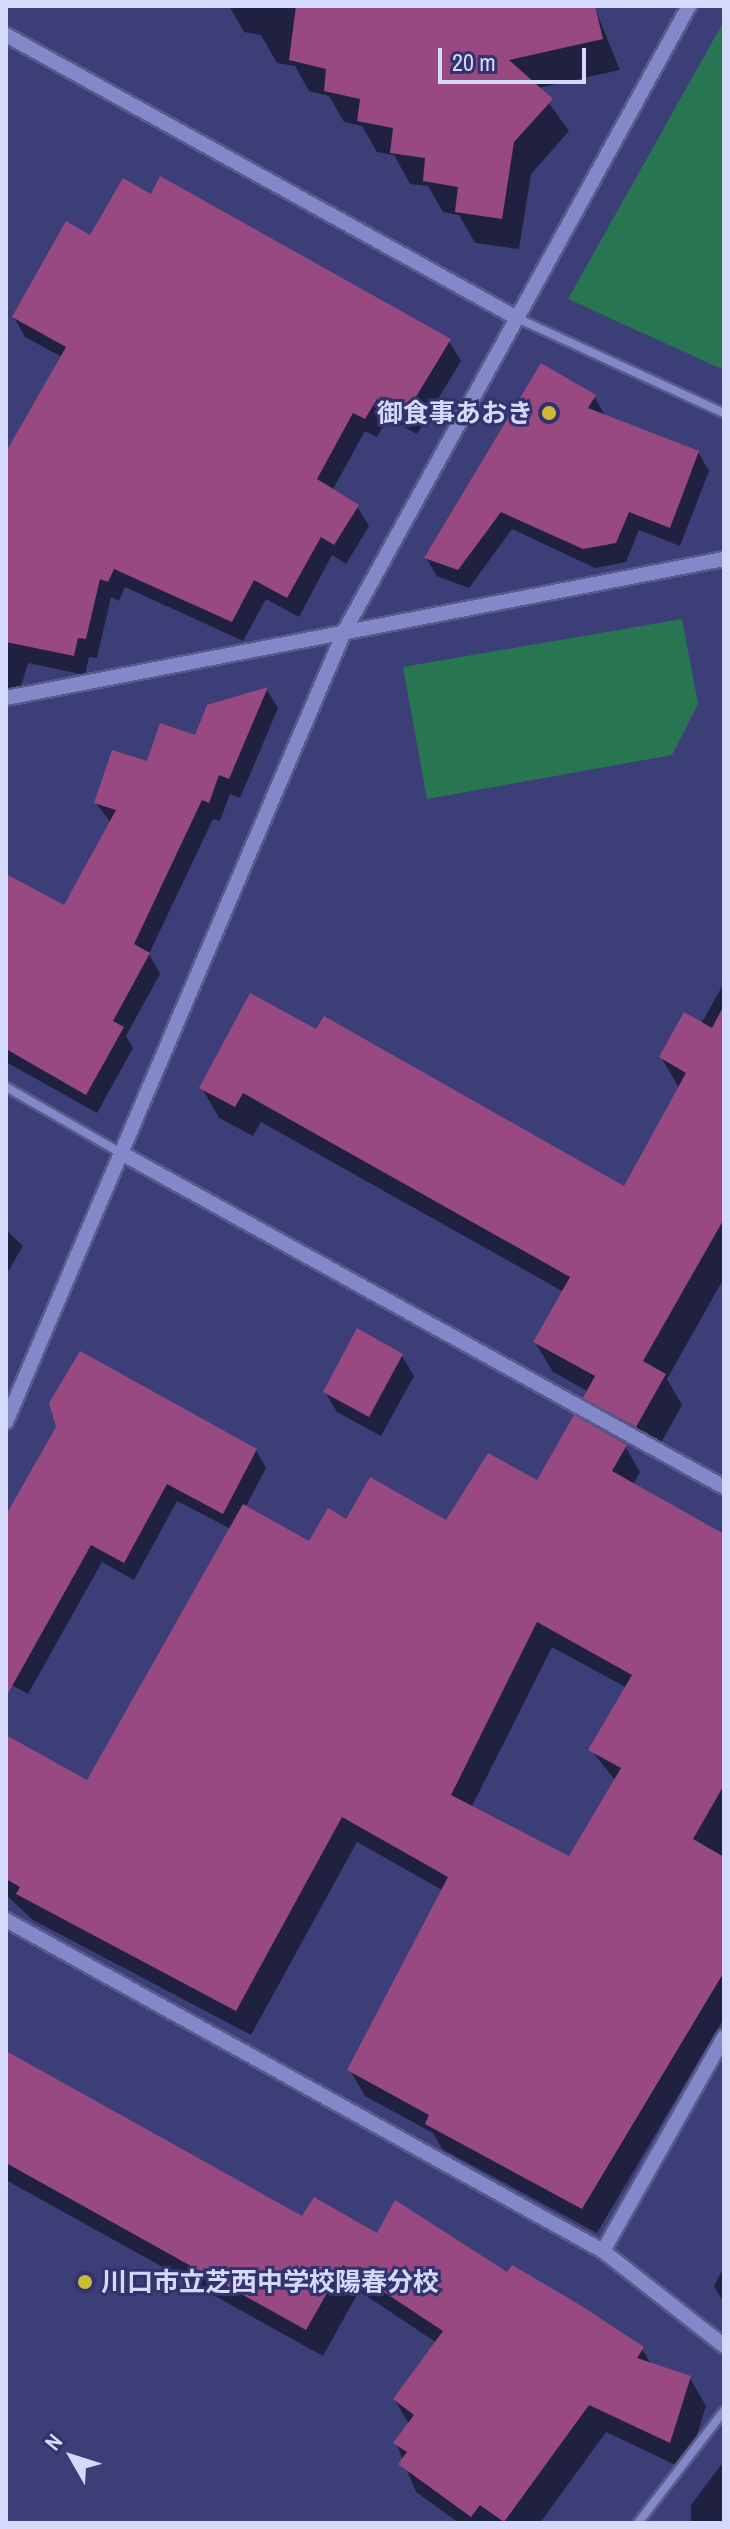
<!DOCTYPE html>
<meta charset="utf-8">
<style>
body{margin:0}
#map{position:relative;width:730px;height:2529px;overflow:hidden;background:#3c3e78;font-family:"Archivo Narrow","Noto Sans JP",sans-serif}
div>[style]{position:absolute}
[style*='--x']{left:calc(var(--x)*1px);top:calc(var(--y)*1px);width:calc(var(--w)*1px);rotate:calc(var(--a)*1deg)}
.green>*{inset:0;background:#277651}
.shadow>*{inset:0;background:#0007}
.building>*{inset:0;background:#984982}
.roads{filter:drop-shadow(2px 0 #595a8b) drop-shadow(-2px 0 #595a8b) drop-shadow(0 2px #595a8b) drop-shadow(0 -2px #595a8b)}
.minor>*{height:8px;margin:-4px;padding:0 4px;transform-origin:4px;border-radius:4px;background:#8288c8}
.tertiary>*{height:14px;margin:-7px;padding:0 7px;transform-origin:7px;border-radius:7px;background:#8288c8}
.dots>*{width:22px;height:22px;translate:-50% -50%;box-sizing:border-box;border:4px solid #32336c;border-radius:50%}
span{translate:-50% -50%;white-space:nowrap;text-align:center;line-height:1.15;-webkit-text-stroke:6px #32336c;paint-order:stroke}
.poi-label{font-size:26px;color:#d5dafd;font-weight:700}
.right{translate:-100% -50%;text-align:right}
.left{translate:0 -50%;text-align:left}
.frame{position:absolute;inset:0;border:8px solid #d5dafd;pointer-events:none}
.north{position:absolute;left:32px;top:2417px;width:80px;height:80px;-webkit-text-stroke:6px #32336c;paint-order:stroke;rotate:309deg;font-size:22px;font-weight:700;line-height:32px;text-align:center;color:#d5dafd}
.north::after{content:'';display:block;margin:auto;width:28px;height:36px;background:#d5dafd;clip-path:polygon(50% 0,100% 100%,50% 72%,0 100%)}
.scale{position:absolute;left:438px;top:48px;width:148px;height:36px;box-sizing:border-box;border:4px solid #d5dafd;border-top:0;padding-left:10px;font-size:24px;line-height:28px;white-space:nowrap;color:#d5dafd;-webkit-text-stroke:6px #32336c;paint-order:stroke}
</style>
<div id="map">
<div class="green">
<div style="clip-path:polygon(724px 21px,724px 370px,568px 299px)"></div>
<div style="clip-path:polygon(682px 619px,698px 704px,672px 755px,427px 799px,403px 667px)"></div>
</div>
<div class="shadow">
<div style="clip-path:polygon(229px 6px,594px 6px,620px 70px,538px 88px,569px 131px,531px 174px,519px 249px,475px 243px,459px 215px,443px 212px,428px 186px,410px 184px,394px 155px,377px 152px,362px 126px,344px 122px,329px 96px,309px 91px,295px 66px,277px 63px,261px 35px,244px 32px)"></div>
<div style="clip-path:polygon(152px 197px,449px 341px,461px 361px,417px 434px,388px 418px,377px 437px,365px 431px,332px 491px,357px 506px,369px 526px,346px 564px,332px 555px,299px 617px,266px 599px,243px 641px,125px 587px,119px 601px,111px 597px,97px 658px,89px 657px,85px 675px,28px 663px,20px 690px,6px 690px,6px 455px,62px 357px,25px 337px,14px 317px,90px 237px)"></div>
<div style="clip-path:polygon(594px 396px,606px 417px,698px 452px,709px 471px,680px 546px,639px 530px,626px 562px,595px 568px,512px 529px,469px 588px,437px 576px,426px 558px)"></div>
<div style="clip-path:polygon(267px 690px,278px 708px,240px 798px,230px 794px,220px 821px,213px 819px,149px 954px,160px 974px,126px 1036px,133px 1048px,97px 1113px,6px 1062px,6px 877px,64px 908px,111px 823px,96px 803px,197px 737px,208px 707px)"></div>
<div style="clip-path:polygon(724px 983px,724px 1278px,667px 1379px,682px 1405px,654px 1456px,603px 1428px,589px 1392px,553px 1372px,535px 1342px,564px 1292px,261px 1122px,253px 1136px,219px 1118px,202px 1088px,251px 996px,624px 1188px,679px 1088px,661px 1057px,701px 1024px)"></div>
<div style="clip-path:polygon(6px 1230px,23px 1246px,6px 1275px)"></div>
<div style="clip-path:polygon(402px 1356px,414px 1376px,381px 1436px,337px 1412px,325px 1392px)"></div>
<div style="clip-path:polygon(evenodd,625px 1446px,640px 1472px,633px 1485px,724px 1536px,724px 2018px,597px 2233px,442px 2149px,433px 2133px,365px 2096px,350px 2070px,444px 1891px,357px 1842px,251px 2035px,33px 1920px,6px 1895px,6px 1737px,88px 1783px,231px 1529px,177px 1501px,134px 1580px,102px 1562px,28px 1694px,6px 1682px,6px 1532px,256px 1450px,266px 1468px,245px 1508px,310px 1544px,346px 1521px,446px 1523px,625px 1446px,552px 1647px,627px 1688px,591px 1750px,616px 1781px,570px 1859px,471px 1808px,552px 1647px)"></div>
<div style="clip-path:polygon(6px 2053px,303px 2219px,508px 2275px,642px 2349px,652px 2365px,690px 2378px,706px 2406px,686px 2470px,606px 2432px,540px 2523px,459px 2523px,416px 2492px,396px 2443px,409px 2424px,395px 2400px,437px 2343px,359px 2291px,323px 2356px,6px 2180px)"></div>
<div style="clip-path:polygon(724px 2267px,724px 2303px,714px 2286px)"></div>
<div style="clip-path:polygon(724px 2461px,724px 2523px,691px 2523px,691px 2505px)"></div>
</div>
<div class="building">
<div style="clip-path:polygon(296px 6px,595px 6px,603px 39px,509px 60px,553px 99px,514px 142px,502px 219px,455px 212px,458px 187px,423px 181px,425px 158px,390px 153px,393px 128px,357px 121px,360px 99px,324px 91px,326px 69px,289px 60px)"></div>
<div style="clip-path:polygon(160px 176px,451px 339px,405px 415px,377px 399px,365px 419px,353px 413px,317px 479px,359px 505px,334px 545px,321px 537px,287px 598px,254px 580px,232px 622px,114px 569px,108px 582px,100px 579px,86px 639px,78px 638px,74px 656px,6px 642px,6px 452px,66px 347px,12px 317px,66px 221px,90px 235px,123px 178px,151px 194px)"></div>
<div style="clip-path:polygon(541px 363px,596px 395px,588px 408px,699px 451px,670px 528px,629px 512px,616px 543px,583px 549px,501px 512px,458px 570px,424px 558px)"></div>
<div style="clip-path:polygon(268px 687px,229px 779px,219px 775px,209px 803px,202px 800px,134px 944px,150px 953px,113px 1021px,124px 1027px,86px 1095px,6px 1049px,6px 874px,64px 905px,116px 810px,94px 803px,112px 750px,147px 761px,160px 723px,195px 735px,207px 705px)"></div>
<div style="clip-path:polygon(250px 993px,316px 1029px,324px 1016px,624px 1186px,686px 1073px,659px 1057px,684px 1012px,712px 1028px,724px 1005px,724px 1219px,643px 1361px,666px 1374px,636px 1427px,583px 1398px,595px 1376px,533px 1342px,570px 1277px,243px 1093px,235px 1107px,199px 1088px)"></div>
<div style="clip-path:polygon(357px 1328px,403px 1354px,369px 1417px,323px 1392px)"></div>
<div style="clip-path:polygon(80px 1351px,257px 1449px,223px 1514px,167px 1484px,124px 1563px,91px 1545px,6px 1697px,6px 1515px,56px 1427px,49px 1403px)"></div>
<div style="clip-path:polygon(evenodd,574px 1415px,627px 1445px,612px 1471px,724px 1534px,724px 1785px,693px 1839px,724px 1857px,724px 1972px,582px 2209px,425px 2124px,429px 2115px,347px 2070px,448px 1877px,342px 1817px,236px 2011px,16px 1894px,20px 1887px,6px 1879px,6px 1735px,87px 1780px,243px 1504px,309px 1541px,328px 1508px,346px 1519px,370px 1477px,446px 1520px,488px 1453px,537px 1480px,574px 1415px,537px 1622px,632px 1675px,588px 1750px,621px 1768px,569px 1856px,451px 1795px,537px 1622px)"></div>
<div style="clip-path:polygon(6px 2051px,302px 2216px,314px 2197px,377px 2233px,395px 2200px,507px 2272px,512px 2265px,580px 2305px,644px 2347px,637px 2358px,691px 2376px,670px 2443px,589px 2405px,504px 2522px,480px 2505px,471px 2517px,398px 2464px,407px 2452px,393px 2443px,414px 2415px,393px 2399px,443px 2331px,343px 2265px,306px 2330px,6px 2163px)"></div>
</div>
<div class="roads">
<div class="minor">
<div style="--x:517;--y:318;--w:228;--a:24.7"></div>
<div style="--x:6;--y:1087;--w:133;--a:29.9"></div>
<div style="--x:638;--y:2523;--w:141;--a:-52.5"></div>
</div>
<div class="tertiary">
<div style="--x:6;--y:35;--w:584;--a:28.98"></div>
<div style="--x:6;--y:698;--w:731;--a:-10.96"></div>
<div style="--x:121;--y:1153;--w:689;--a:28.98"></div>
<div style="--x:6;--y:1422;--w:862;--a:-66.83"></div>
<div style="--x:345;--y:630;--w:713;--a:-61.13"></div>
<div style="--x:6;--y:1920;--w:683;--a:29.01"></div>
<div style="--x:603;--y:2251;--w:154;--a:38.1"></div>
<div style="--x:603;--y:2251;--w:246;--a:-60.5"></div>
</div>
</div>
<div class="dots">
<div style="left:549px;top:413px;background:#ceb837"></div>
<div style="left:85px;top:2282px;background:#ceb837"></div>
</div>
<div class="poi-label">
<span class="right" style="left:533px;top:413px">御食事あおき</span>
<span class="left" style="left:101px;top:2282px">川口市立芝西中学校陽春分校</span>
</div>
<div class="frame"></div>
<div class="north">N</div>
<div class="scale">20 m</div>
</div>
